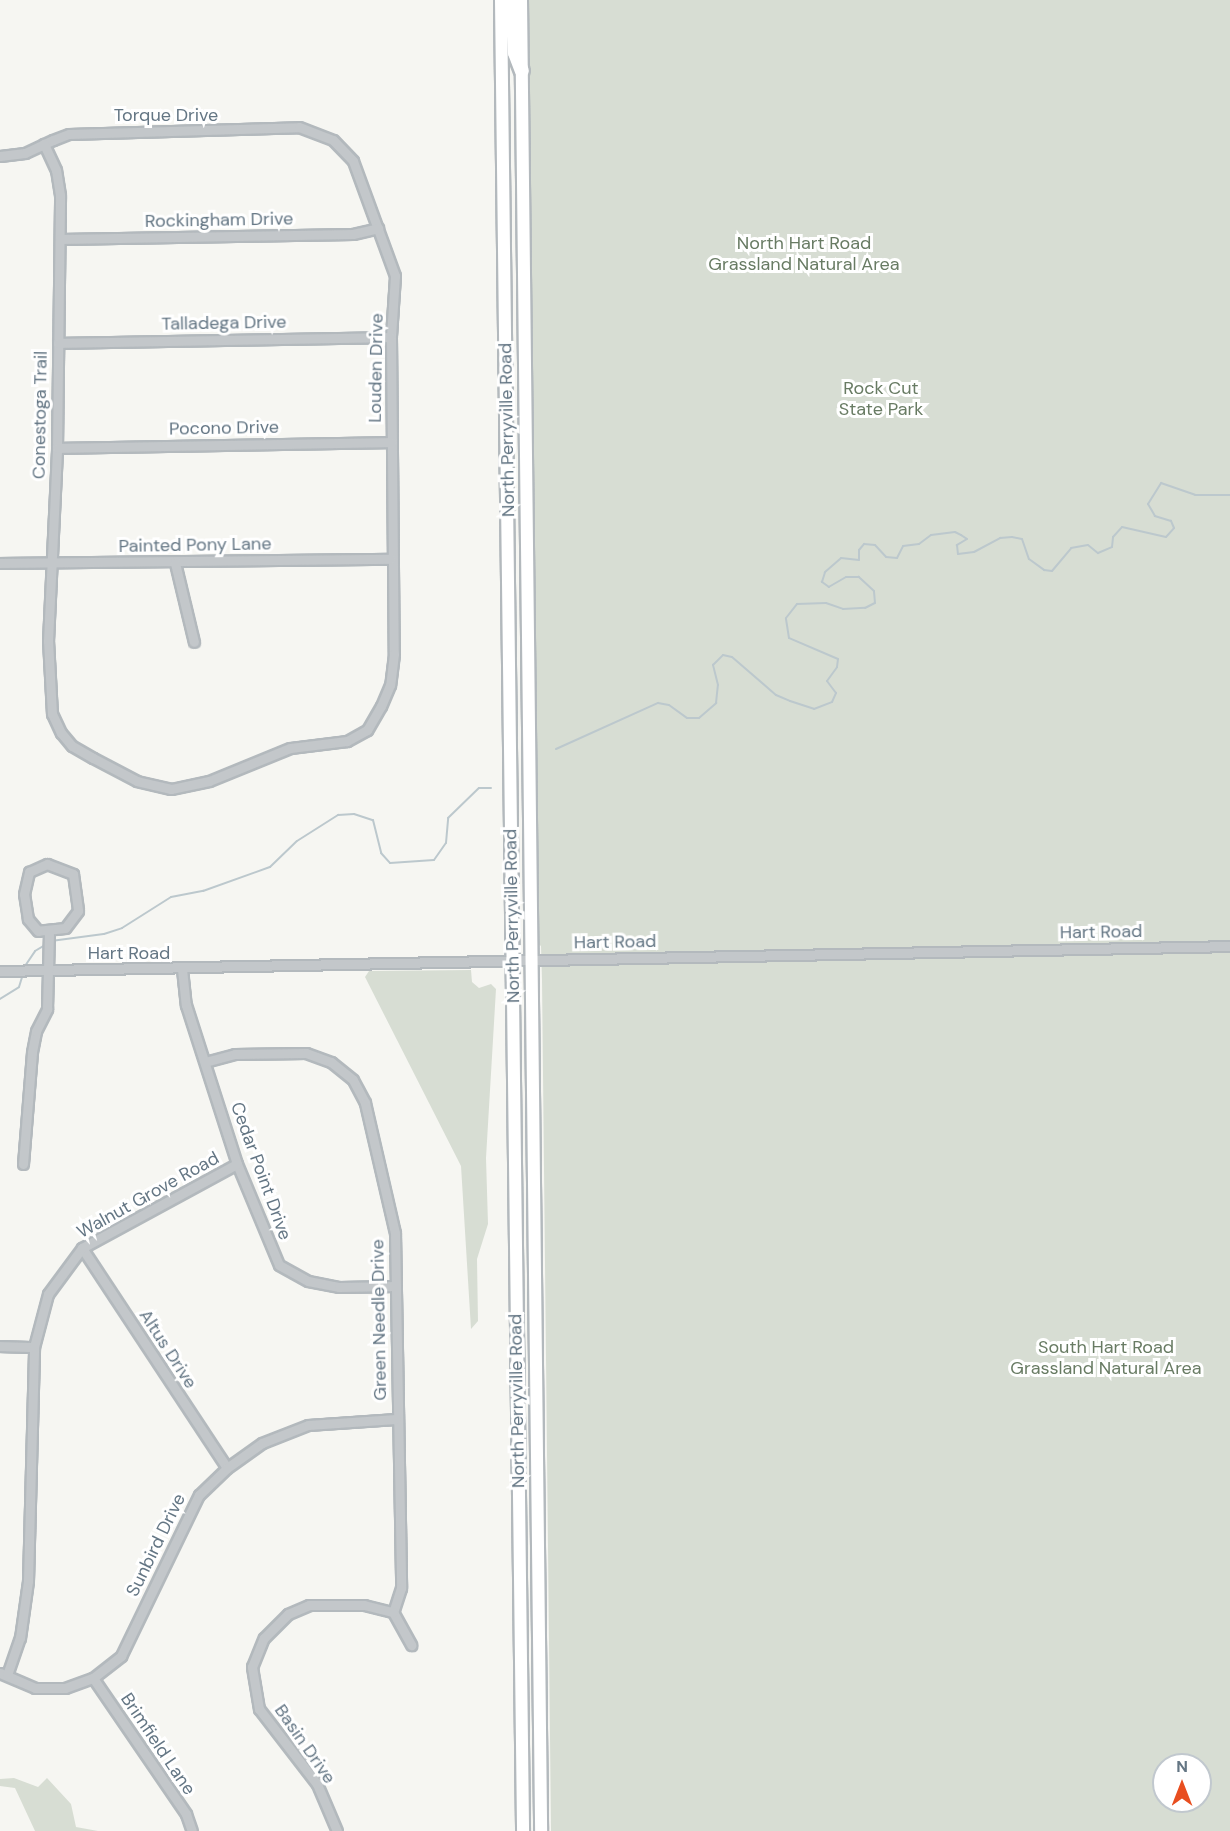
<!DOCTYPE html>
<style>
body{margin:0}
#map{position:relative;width:1230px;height:1831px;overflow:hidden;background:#f6f6f2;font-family:"DM Sans",sans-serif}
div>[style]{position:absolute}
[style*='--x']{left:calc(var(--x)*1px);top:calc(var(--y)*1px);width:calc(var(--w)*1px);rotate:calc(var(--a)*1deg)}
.green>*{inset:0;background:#d7ddd3}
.stream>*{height:2px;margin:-1px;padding:0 1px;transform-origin:1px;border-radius:1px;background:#bcc8cd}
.roads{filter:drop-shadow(2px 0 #b3b9bd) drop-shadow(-2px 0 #b3b9bd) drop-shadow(0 2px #b3b9bd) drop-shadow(0 -2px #b3b9bd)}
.street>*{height:9px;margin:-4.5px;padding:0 4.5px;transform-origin:4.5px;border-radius:4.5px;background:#c3c7ca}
.secondary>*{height:12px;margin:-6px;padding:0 6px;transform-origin:6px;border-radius:6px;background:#fff}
.primary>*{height:14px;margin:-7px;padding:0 7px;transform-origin:7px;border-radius:7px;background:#fff}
span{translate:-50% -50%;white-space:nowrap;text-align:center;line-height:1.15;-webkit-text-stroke:6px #fff;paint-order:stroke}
.street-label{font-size:18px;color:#647684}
.park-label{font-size:18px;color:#687b63}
.north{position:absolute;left:1152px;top:1753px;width:60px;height:60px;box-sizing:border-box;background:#fff;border:2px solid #c1c8ce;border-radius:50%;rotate:0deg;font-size:16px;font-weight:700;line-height:24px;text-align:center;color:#647684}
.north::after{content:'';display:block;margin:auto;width:21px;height:27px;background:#e84e20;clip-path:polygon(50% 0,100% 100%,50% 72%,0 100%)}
</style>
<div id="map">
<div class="green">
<div style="clip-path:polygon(evenodd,529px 0,1230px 0,1230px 1831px,551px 1831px,542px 980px,541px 946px,537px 943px,532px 559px,529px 0,1164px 1765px,1200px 1765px,1200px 1801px,1164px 1801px,1164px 1765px)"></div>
<div style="clip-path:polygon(471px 970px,472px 982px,479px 988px,491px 984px,496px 989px,486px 1158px,488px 1224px,477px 1259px,478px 1321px,471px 1329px,461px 1166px,365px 977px,369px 971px)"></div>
<div style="clip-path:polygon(14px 1778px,38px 1787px,47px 1778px,71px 1804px,76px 1827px,98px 1831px,35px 1831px,15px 1788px,0 1786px,0 1779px)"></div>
</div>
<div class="stream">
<div style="--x:556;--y:749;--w:112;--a:-24.3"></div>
<div style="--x:658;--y:703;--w:11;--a:10"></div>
<div style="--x:669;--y:705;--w:22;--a:36"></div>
<div style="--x:687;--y:718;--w:12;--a:0"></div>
<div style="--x:699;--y:718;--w:23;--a:-41"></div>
<div style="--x:716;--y:703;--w:18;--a:-84"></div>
<div style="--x:718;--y:685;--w:21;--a:-104"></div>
<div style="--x:713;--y:665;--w:14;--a:-45"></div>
<div style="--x:723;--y:655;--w:9;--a:13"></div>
<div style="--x:732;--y:657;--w:58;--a:40.8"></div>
<div style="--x:776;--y:695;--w:15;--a:23"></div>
<div style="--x:790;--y:701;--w:25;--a:18"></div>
<div style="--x:814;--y:709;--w:19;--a:-21"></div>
<div style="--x:832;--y:702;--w:10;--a:-66"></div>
<div style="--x:836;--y:693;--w:15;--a:-127"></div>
<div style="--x:827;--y:681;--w:17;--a:-54"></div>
<div style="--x:837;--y:667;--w:8;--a:-83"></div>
<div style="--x:838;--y:659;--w:53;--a:-156.8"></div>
<div style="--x:789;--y:638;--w:20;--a:-99"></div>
<div style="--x:786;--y:618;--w:18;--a:-52"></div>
<div style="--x:797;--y:604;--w:29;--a:-2"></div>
<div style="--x:826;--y:603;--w:18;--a:19"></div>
<div style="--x:843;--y:609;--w:22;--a:-3"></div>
<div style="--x:865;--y:608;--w:11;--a:-27"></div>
<div style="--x:875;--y:603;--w:12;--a:-95"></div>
<div style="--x:874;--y:591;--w:21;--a:-137"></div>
<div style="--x:859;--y:577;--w:13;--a:180"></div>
<div style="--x:846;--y:577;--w:20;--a:150"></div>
<div style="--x:829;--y:587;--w:9;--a:-144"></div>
<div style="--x:822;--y:582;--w:10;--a:-73"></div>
<div style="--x:825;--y:572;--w:21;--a:-41"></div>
<div style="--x:841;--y:558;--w:18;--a:6"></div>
<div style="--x:859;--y:560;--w:10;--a:-90"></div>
<div style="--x:859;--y:550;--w:8;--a:-50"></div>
<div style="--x:864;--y:544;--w:11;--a:5"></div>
<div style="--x:875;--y:545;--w:16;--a:47"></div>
<div style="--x:886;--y:557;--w:11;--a:5"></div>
<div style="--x:897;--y:558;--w:13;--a:-63"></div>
<div style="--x:903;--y:546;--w:16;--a:-7"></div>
<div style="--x:919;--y:544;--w:15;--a:-37"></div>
<div style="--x:931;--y:535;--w:24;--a:-7"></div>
<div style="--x:955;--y:532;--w:7;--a:27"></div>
<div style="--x:961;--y:535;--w:7;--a:34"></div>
<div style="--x:967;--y:539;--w:12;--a:149"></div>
<div style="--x:957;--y:545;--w:9;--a:84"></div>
<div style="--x:958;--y:554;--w:16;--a:-7"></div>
<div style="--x:974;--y:552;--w:30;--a:-28"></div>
<div style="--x:1000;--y:538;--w:12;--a:-5"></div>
<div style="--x:1012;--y:537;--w:10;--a:11"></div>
<div style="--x:1022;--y:539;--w:21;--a:71"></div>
<div style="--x:1029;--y:559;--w:19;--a:36"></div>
<div style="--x:1044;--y:570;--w:8;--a:7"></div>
<div style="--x:1052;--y:571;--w:30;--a:-50"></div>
<div style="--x:1071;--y:548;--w:17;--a:-10"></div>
<div style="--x:1088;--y:545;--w:13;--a:39"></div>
<div style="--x:1098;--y:553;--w:15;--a:-23"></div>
<div style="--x:1112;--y:547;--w:10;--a:-84"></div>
<div style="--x:1113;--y:537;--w:13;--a:-48"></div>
<div style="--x:1122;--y:527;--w:45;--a:12.8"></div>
<div style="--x:1166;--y:537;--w:12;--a:-48"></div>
<div style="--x:1174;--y:528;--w:8;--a:-113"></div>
<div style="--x:1171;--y:521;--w:17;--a:-163"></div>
<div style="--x:1155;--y:516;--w:14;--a:-120"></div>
<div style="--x:1148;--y:504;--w:25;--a:-58"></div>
<div style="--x:1161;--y:483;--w:36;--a:19"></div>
<div style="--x:1195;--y:495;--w:35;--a:0"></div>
<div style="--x:51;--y:941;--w:53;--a:-7.5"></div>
<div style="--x:104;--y:934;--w:19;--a:-18"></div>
<div style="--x:122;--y:928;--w:58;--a:-32.3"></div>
<div style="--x:171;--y:897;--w:33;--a:-11"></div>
<div style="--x:203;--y:891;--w:71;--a:-19.7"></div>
<div style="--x:270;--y:867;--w:37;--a:-44"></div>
<div style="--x:297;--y:841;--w:49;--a:-32.4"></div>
<div style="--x:338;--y:815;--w:16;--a:-4"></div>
<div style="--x:354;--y:814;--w:20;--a:18"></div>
<div style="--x:373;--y:820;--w:34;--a:76"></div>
<div style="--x:381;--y:853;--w:13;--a:48"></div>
<div style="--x:390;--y:863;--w:44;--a:-3.9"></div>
<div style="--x:434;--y:860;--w:21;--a:-55"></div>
<div style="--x:446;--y:843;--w:25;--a:-85"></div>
<div style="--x:448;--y:818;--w:43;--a:-44.1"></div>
<div style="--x:479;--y:788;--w:12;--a:0"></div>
<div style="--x:25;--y:966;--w:18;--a:-56"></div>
<div style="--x:35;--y:951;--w:12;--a:-31"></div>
<div style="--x:0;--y:999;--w:22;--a:-32"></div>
<div style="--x:19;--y:987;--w:10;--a:-73"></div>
</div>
<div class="roads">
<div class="street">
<div style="--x:0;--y:156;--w:25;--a:-7"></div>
<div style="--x:25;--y:153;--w:31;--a:-25"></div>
<div style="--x:53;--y:140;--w:17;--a:-21"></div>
<div style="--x:69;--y:134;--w:230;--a:-1.7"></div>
<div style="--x:299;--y:127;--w:36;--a:21"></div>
<div style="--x:333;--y:140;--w:29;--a:46"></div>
<div style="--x:353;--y:161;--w:122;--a:69.9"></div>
<div style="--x:395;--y:276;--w:61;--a:93.8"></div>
<div style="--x:391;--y:337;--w:317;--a:89.5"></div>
<div style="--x:394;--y:654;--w:31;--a:97"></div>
<div style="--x:390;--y:685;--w:23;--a:113"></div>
<div style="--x:381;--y:706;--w:28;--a:120"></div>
<div style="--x:367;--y:730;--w:23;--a:151"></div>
<div style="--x:347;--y:741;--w:57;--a:173"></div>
<div style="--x:290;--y:748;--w:87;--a:157.8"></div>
<div style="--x:209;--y:781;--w:39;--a:168"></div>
<div style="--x:171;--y:789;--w:35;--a:-167"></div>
<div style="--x:137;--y:781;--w:50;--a:-152.4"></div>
<div style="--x:93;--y:758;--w:24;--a:-150"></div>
<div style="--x:72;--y:746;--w:17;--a:-130"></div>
<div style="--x:61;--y:733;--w:21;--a:-115"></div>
<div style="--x:52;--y:714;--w:73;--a:-93.1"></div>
<div style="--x:48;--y:641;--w:193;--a:-87.3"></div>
<div style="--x:57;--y:448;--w:253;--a:-89.3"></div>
<div style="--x:60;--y:195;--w:25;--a:-99"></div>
<div style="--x:56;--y:170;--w:29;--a:-115"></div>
<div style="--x:60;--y:239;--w:293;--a:-1"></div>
<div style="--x:353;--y:234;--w:26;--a:-13"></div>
<div style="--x:58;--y:343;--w:333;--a:-1"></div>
<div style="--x:57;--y:448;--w:335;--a:-1"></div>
<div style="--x:0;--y:563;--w:391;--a:-0.6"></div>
<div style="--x:175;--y:563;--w:81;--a:76.5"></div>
<div style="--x:47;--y:864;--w:28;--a:21"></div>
<div style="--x:73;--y:874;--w:37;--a:82"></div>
<div style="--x:78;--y:911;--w:21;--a:127"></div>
<div style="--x:65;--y:928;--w:27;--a:174"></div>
<div style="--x:38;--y:931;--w:16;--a:-130"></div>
<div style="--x:28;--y:919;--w:25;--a:-99"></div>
<div style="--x:24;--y:894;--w:23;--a:-77"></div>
<div style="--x:29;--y:872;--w:20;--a:-24"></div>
<div style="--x:182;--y:969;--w:36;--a:84"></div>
<div style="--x:186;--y:1005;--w:167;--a:72.2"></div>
<div style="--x:237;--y:1164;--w:109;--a:67.4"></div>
<div style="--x:279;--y:1265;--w:33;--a:29"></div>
<div style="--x:308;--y:1281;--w:32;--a:11"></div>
<div style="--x:339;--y:1287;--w:57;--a:-1"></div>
<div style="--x:0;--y:971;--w:1230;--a:-1.16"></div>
<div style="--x:205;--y:1062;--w:31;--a:-15"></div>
<div style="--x:235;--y:1054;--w:71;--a:-0.8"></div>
<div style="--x:306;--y:1053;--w:27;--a:20"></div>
<div style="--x:331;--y:1062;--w:28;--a:39"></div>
<div style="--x:353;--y:1080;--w:26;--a:62"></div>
<div style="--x:365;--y:1103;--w:133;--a:77"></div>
<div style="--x:395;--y:1233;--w:355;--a:89"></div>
<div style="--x:401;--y:1588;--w:25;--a:108"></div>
<div style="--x:393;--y:1612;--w:38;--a:61"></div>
<div style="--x:23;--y:1164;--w:112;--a:-85.4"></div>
<div style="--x:32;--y:1052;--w:21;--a:-79"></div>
<div style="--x:36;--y:1031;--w:25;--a:-63"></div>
<div style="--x:47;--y:1009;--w:79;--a:-88.5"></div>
<div style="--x:82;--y:1248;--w:263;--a:56.6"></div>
<div style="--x:0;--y:1346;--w:34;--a:2"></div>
<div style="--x:0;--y:1673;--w:38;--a:23"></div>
<div style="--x:35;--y:1688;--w:30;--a:0"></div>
<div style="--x:65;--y:1688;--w:30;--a:-20"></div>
<div style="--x:93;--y:1678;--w:36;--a:-38"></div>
<div style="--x:121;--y:1656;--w:179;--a:-64.2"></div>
<div style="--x:199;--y:1495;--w:39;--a:-44"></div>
<div style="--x:227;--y:1468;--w:43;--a:-35.5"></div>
<div style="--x:262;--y:1443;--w:49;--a:-21.4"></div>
<div style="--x:308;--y:1425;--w:88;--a:-3.9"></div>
<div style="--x:7;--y:1675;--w:39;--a:-71"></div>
<div style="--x:20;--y:1638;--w:58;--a:-82"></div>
<div style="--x:28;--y:1581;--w:234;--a:-88.5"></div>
<div style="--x:34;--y:1347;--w:55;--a:-75.2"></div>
<div style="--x:48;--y:1294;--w:57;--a:-53.5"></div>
<div style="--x:82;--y:1248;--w:176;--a:-28.5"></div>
<div style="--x:93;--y:1678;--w:165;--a:55.6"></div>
<div style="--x:186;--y:1814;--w:18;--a:71"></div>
<div style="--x:337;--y:1831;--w:51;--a:-113.1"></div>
<div style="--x:317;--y:1784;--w:95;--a:-127.7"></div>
<div style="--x:259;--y:1709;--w:43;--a:-99.5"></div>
<div style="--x:252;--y:1667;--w:31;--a:-68"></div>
<div style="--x:264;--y:1638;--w:34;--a:-45"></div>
<div style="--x:288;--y:1614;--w:23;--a:-23"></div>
<div style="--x:309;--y:1605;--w:55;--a:0"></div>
<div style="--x:364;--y:1605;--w:30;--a:14"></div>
</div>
<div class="secondary">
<div style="--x:501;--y:0;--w:1831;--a:89.31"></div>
<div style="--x:521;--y:0;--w:1831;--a:89.37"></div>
</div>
<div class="primary">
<div style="--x:512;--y:0;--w:53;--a:86.8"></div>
<div style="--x:515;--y:53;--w:19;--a:69"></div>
</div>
</div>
<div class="street-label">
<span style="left:166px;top:115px">Torque Drive</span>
<span style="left:219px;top:220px;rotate:-1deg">Rockingham Drive</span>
<span style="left:224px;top:323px;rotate:-1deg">Talladega Drive</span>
<span style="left:376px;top:368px;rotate:-89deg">Louden Drive</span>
<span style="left:40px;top:415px;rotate:-89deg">Conestoga Trail</span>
<span style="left:224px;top:428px;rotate:-1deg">Pocono Drive</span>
<span style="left:507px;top:430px;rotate:-91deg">North Perryville Road</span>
<span style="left:195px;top:545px;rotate:-1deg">Painted Pony Lane</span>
<span style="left:512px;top:916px;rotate:-91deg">North Perryville Road</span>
<span style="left:1101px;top:932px;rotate:-1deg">Hart Road</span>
<span style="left:615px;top:942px;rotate:-1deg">Hart Road</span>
<span style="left:129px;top:953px">Hart Road</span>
<span style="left:261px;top:1171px;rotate:70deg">Cedar Point Drive</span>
<span style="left:148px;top:1195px;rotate:-29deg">Walnut Grove Road</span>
<span style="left:379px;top:1320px;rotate:-91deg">Green Needle Drive</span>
<span style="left:168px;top:1349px;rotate:57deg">Altus Drive</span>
<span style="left:517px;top:1401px;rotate:-91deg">North Perryville Road</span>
<span style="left:156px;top:1545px;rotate:-64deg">Sunbird Drive</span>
<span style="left:158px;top:1744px;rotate:56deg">Brimfield Lane</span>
<span style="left:305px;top:1744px;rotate:55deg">Basin Drive</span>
</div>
<div class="park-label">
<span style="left:804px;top:254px">North Hart Road<br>Grassland Natural Area</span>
<span style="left:881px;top:399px">Rock Cut<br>State Park</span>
<span style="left:1106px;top:1358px">South Hart Road<br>Grassland Natural Area</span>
</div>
<div class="north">N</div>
</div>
